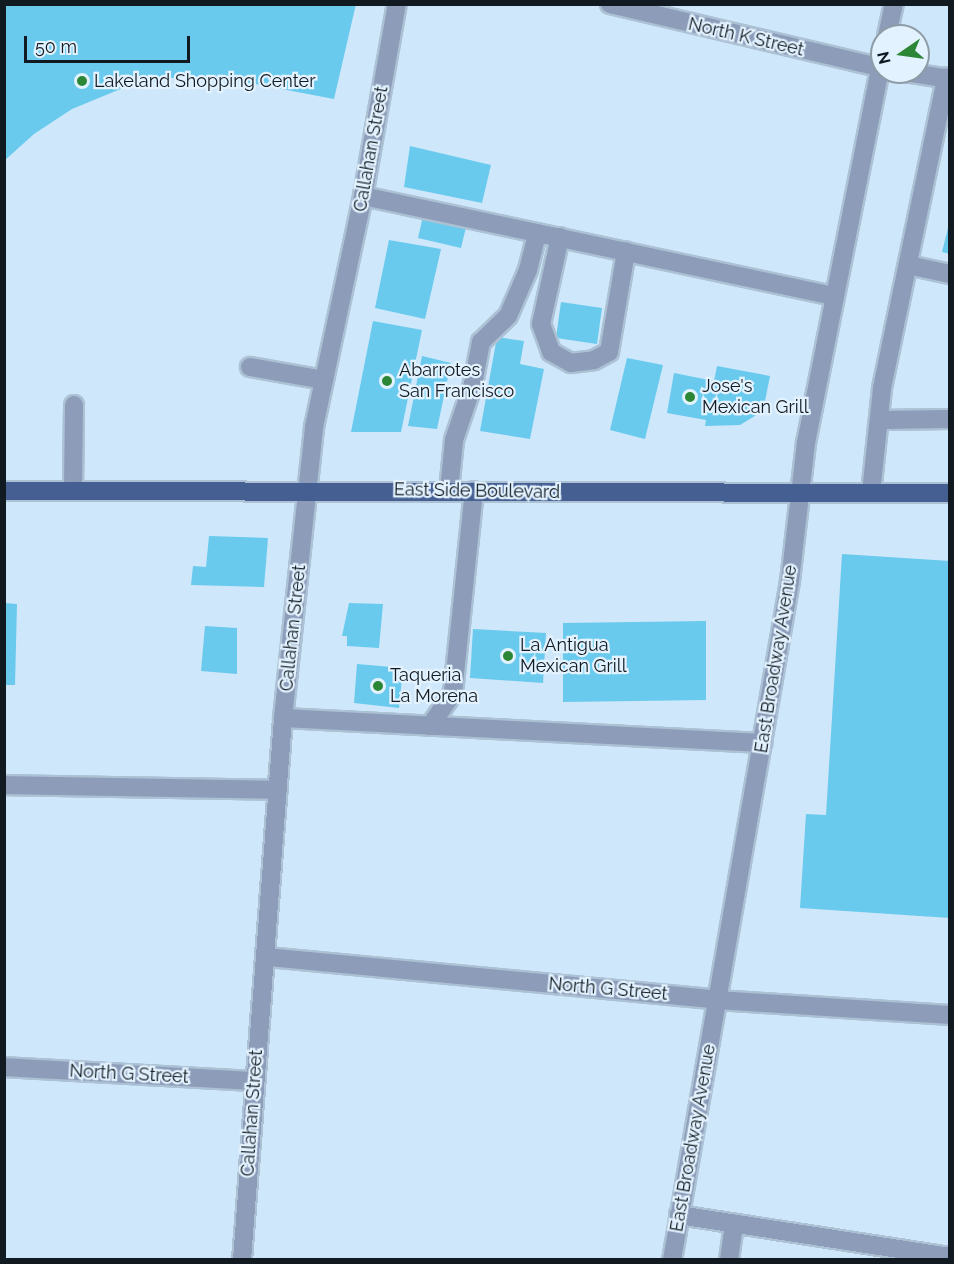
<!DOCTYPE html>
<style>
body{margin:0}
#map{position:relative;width:954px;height:1264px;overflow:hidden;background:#cee7fb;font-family:Raleway,sans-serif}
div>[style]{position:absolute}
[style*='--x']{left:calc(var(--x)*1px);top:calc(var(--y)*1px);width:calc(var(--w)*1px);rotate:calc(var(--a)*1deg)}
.building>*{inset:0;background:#69caed}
.roads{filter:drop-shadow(2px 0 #acc2d4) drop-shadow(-2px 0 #acc2d4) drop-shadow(0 2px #acc2d4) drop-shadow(0 -2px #acc2d4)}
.minor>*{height:18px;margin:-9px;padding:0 9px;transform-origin:9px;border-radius:9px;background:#8c9cb9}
.major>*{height:18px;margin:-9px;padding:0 9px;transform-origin:9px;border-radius:9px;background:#455f92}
.dots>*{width:16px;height:16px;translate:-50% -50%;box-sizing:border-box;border:3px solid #e3f2ff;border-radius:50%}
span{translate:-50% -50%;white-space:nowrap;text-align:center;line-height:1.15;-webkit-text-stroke:4.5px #e3f2ff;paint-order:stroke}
.street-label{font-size:18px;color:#111a21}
.poi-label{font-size:18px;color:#111a21}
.left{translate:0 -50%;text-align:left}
.frame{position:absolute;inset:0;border:6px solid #111a21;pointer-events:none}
.north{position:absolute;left:870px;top:24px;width:60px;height:60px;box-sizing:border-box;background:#e3f2ff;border:2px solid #8f9ca6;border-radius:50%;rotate:257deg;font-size:16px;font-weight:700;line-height:24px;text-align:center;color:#111a21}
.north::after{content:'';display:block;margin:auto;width:21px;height:27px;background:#2b8636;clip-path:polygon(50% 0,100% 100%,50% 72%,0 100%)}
.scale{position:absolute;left:24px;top:36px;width:166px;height:27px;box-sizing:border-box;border:3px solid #111a21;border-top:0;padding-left:8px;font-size:18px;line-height:21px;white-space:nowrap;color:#111a21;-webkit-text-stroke:4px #e3f2ff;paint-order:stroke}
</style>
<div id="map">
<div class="building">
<div style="clip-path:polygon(4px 4px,356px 4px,334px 99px,218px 77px,171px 78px,123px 88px,72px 109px,34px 134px,4px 161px)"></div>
<div style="clip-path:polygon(410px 146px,491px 165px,482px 203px,404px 187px)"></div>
<div style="clip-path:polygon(424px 212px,467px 223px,461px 248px,418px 238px)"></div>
<div style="clip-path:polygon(950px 220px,950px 254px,942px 252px)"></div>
<div style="clip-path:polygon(389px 240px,441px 249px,425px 319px,375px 308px)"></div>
<div style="clip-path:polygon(561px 302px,602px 308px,597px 344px,556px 338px)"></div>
<div style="clip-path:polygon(373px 321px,422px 330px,401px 432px,351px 432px)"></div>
<div style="clip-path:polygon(497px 337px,524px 341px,520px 364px,544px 369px,530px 439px,480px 431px)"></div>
<div style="clip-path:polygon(422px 356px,451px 363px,437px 429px,408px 426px)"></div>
<div style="clip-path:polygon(627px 358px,663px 365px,645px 439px,610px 430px)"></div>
<div style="clip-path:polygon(717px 366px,770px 376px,763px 411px,740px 425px,705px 426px,706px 420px,667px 413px,674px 373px,714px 381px)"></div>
<div style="clip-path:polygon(209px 536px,268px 538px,264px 587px,191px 585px,193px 566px,206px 567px)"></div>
<div style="clip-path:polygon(842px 554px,950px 561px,950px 918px,800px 908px,806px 814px,826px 815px)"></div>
<div style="clip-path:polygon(4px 603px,17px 604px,15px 685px,4px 685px)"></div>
<div style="clip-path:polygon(349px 603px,383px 604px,379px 648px,347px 646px,347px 636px,342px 636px)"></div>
<div style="clip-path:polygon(706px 621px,706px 700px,563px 702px,563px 623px)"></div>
<div style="clip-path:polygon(205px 626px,237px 628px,237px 674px,201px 671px)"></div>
<div style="clip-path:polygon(473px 629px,546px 633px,543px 683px,470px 678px)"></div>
<div style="clip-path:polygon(357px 664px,403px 668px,399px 708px,354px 703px)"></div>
</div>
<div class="roads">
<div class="minor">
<div style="--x:610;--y:4;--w:279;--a:13.2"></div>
<div style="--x:887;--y:36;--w:33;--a:-78"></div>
<div style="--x:905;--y:72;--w:46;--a:8.8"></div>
<div style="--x:363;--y:196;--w:482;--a:12"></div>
<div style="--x:560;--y:237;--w:89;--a:102.3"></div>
<div style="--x:541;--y:324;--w:30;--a:70"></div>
<div style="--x:551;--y:352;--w:23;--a:29"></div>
<div style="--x:571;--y:363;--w:23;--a:-7"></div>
<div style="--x:594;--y:360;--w:17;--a:-28"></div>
<div style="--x:609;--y:352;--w:102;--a:-80.4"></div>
<div style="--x:908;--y:265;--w:43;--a:12.1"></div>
<div style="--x:250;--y:367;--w:75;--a:10"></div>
<div style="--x:879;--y:420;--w:71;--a:-0.8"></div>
<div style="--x:73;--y:489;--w:84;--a:-89.3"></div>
<div style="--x:449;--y:491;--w:51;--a:-84.4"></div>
<div style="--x:454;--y:440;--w:59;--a:-71.3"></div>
<div style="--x:473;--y:384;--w:43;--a:-79.2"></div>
<div style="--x:481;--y:342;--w:37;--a:-44"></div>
<div style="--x:508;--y:316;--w:50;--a:-66.5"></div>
<div style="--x:528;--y:270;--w:38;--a:-76"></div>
<div style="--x:871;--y:493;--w:106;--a:-84"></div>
<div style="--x:882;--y:388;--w:317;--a:-78.3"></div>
<div style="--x:283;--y:718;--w:480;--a:3"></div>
<div style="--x:430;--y:726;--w:40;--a:-55.1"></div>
<div style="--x:453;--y:693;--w:203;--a:-84.1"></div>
<div style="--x:4;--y:785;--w:274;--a:1"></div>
<div style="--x:267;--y:957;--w:453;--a:5.4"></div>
<div style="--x:718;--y:1000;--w:232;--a:3.7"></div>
<div style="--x:4;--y:1067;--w:249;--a:3.2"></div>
<div style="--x:679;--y:1215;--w:274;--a:8.8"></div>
<div style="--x:242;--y:1260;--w:544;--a:-85.67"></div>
<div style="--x:283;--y:718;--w:293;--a:-83.9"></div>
<div style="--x:314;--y:427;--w:236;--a:-78"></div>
<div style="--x:363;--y:196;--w:195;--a:-80"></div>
<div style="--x:672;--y:1260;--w:689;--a:-80.14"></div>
<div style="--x:790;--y:581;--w:139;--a:-83.4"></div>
<div style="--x:806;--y:443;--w:391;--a:-78.8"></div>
<div style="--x:729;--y:1260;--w:36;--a:-82"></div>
</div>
<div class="major">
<div style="--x:4;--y:491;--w:946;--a:0.12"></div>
</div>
</div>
<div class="dots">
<div style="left:82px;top:81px;background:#2b8636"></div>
<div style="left:387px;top:381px;background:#2b8636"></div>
<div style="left:690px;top:397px;background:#2b8636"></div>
<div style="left:508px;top:656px;background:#2b8636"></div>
<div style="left:378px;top:686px;background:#2b8636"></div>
</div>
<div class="street-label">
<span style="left:746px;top:37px;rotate:13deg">North K Street</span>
<span style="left:371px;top:149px;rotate:-80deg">Callahan Street</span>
<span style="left:477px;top:491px;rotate:1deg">East Side Boulevard</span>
<span style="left:293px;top:628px;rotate:-84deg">Callahan Street</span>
<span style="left:776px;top:659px;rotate:-81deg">East Broadway Avenue</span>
<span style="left:608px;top:989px;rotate:5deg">North G Street</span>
<span style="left:129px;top:1074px;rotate:3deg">North G Street</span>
<span style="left:252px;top:1113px;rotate:-86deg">Callahan Street</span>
<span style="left:693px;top:1138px;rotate:-80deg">East Broadway Avenue</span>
</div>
<div class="poi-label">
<span class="left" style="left:94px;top:81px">Lakeland Shopping Center</span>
<span class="left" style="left:399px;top:381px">Abarrotes<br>San Francisco</span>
<span class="left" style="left:702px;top:397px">Jose's<br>Mexican Grill</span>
<span class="left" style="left:520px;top:656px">La Antigua<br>Mexican Grill</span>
<span class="left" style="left:390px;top:686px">Taqueria<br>La Morena</span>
</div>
<div class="frame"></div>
<div class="north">N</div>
<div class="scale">50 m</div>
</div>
